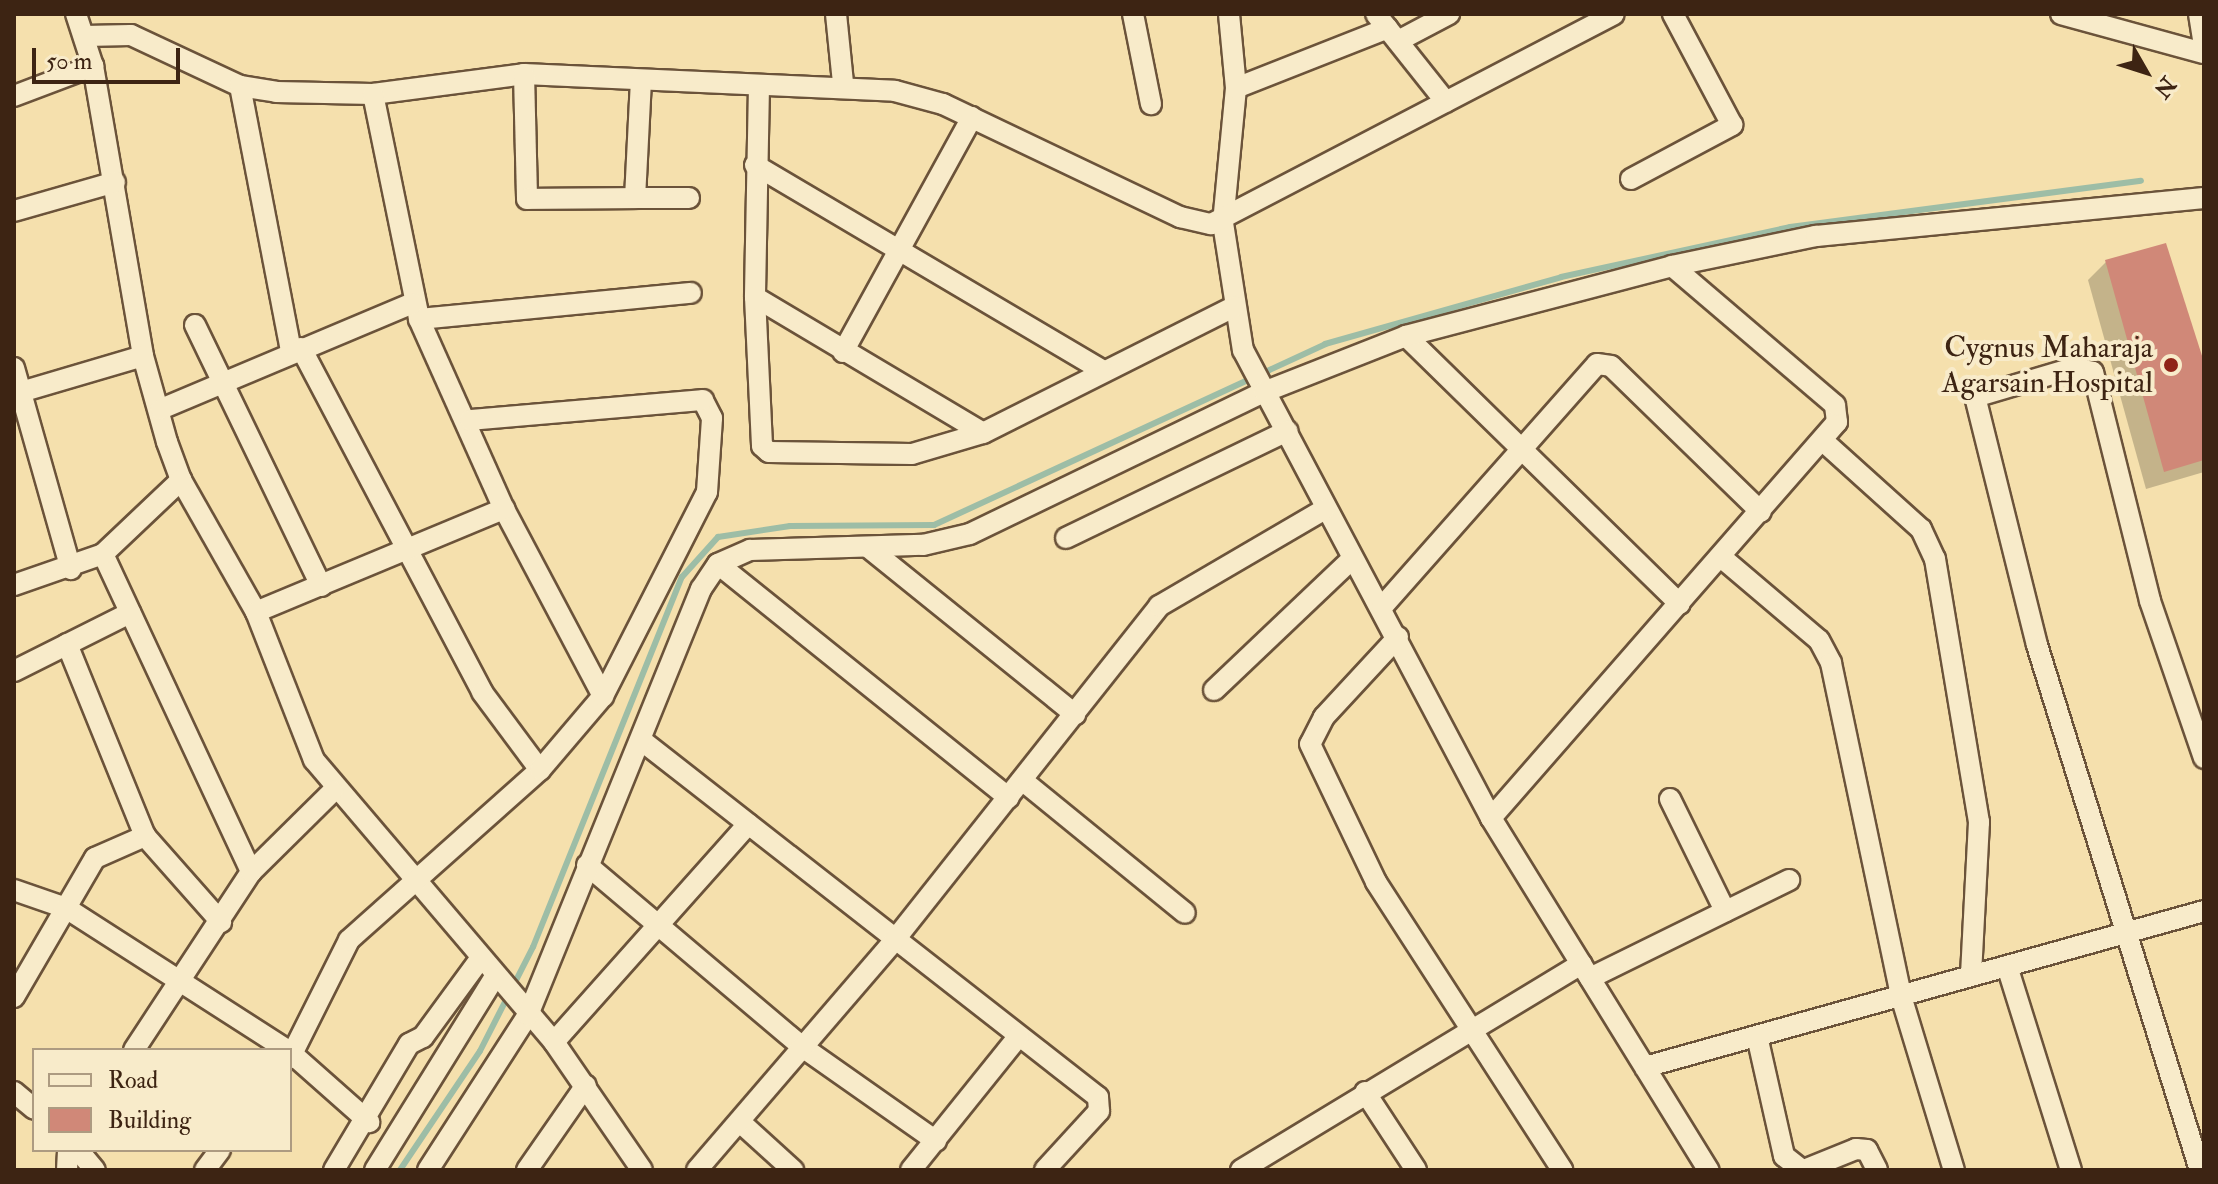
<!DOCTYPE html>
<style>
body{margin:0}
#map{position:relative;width:2218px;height:1184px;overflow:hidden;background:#f5e0ad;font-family:"IM FELL Double Pica",serif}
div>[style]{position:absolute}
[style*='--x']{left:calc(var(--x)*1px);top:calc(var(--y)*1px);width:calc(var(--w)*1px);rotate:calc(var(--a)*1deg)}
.shadow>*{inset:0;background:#0003}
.stream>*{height:6px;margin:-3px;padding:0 3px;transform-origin:3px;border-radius:3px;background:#9dbda6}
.building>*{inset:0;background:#d08878}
.roads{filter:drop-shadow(2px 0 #6b533a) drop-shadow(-2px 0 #6b533a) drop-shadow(0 2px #6b533a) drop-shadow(0 -2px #6b533a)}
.minor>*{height:20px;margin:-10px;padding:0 10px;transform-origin:10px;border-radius:10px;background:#f8ebca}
.dots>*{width:22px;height:22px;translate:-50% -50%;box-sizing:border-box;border:4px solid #f8ebca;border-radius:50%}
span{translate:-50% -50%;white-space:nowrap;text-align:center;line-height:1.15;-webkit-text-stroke:8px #f8ebca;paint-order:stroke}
.poi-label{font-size:30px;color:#3d2413}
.right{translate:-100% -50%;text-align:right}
.frame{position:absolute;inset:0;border:16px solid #3d2413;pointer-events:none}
.legend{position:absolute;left:32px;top:1048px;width:260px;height:104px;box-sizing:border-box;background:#f8ebca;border:2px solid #ad9b81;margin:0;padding:10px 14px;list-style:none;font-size:24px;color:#3d2413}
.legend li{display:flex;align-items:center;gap:16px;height:40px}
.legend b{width:40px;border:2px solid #ad9b81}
.north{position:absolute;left:2106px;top:32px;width:80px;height:80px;-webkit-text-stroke:6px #f8ebca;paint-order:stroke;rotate:129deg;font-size:22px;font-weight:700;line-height:32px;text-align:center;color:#3d2413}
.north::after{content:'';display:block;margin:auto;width:28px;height:36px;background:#3d2413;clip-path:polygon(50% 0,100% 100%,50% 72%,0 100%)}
.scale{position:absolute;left:32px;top:48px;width:148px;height:36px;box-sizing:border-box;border:4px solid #3d2413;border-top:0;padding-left:10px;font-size:24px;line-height:28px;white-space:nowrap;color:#3d2413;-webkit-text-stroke:6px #f8ebca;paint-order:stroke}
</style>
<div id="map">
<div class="shadow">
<div style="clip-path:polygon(2106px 262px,2204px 365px,2204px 472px,2146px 489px,2088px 280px)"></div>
</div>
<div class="stream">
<div style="--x:400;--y:1170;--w:143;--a:-56.1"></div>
<div style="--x:480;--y:1051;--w:117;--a:-63"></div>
<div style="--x:533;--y:947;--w:399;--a:-68.1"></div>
<div style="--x:682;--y:577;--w:54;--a:-48"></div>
<div style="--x:718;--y:537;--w:73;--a:-8.7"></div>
<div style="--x:790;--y:526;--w:144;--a:-0.4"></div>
<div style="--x:934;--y:525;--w:431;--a:-24.8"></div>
<div style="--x:1325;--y:344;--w:245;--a:-15.8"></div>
<div style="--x:1561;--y:277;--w:234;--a:-12.3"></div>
<div style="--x:1790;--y:227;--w:354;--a:-7.5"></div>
</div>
<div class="building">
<div style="clip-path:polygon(2166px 243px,2204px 362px,2204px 460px,2164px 472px,2105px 260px)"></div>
</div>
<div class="roads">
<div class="minor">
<div style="--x:76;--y:14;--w:55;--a:71.9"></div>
<div style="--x:93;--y:66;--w:294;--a:80.2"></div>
<div style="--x:143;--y:356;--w:89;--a:74.4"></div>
<div style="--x:167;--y:442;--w:40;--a:69.8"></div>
<div style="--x:181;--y:480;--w:152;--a:60.4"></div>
<div style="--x:256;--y:612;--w:159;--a:68.6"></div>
<div style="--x:314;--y:760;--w:370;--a:49.6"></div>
<div style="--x:554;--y:1042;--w:155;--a:55.5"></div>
<div style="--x:836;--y:14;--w:69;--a:84.2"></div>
<div style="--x:1133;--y:14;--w:92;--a:78.7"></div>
<div style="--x:1229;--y:14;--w:74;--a:84.6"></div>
<div style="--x:1236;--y:88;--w:136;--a:95.5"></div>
<div style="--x:1223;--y:223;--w:129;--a:81.1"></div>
<div style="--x:1243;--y:350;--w:530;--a:62.08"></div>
<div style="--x:1491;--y:818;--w:414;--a:58.3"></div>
<div style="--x:1376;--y:14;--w:112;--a:51.5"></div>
<div style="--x:2061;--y:14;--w:148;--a:15.3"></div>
<div style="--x:2199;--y:14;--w:32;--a:81"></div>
<div style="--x:85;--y:36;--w:46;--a:-1.2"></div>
<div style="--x:131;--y:35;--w:120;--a:25.1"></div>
<div style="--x:240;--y:86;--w:36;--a:9"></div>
<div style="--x:276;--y:92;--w:97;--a:1.2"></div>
<div style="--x:373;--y:94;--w:152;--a:-7.5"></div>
<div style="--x:524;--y:74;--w:371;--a:2.6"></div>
<div style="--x:895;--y:91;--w:50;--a:15.2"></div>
<div style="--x:943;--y:104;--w:263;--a:25.5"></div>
<div style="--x:1180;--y:217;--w:32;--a:13"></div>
<div style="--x:1211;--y:224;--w:454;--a:-27.5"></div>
<div style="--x:1398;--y:41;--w:58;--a:-27.9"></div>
<div style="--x:524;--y:74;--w:125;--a:88.6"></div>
<div style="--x:527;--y:199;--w:108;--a:-0.5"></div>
<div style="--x:641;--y:80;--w:118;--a:92.9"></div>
<div style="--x:635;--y:198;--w:54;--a:0"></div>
<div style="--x:240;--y:86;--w:271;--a:79.1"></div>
<div style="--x:759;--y:86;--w:211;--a:91.1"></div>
<div style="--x:755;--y:297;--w:149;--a:87.3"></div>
<div style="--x:762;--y:446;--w:9;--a:41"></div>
<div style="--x:769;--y:452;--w:143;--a:0.8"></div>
<div style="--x:912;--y:454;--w:74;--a:-16.5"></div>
<div style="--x:983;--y:433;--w:281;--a:-26.7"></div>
<div style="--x:1236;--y:88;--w:163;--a:-21.5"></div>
<div style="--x:373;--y:94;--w:230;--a:78.4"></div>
<div style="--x:419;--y:319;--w:208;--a:65.9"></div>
<div style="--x:504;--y:509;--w:212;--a:62.1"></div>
<div style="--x:14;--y:96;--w:85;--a:-20.8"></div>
<div style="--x:755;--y:165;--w:404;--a:30.6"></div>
<div style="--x:1631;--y:179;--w:115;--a:-28.1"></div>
<div style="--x:1732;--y:125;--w:126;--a:-118"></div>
<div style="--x:14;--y:211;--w:105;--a:-16"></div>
<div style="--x:755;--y:297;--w:265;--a:30.8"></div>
<div style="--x:419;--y:319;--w:273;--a:-5.5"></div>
<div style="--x:195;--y:325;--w:290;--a:64.2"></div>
<div style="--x:1406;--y:336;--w:383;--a:44.4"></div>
<div style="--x:301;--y:348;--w:389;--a:62.2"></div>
<div style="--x:482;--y:692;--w:97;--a:53.4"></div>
<div style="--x:843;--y:352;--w:268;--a:-61.2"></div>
<div style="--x:14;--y:368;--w:209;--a:74.2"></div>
<div style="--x:14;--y:394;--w:134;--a:-16.4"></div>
<div style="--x:161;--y:409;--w:273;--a:-22.8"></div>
<div style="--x:1822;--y:440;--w:133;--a:42"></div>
<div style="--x:1921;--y:529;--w:33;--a:65"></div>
<div style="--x:1935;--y:559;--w:267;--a:80.5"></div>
<div style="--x:1979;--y:822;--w:154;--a:93"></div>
<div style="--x:1066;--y:538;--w:246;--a:-25.8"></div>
<div style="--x:869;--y:548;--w:265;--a:38.9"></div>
<div style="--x:103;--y:554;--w:351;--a:65"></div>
<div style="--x:1721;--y:557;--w:128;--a:40.3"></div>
<div style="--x:1819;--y:640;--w:26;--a:62"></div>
<div style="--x:1831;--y:663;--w:340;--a:78.1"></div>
<div style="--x:1901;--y:996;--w:182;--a:73.1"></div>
<div style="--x:718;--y:564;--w:373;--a:38.8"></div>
<div style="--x:14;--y:585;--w:94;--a:-19.2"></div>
<div style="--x:103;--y:554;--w:108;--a:-43.5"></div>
<div style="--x:1382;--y:607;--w:324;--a:-48.5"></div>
<div style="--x:1597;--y:364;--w:14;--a:8"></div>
<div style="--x:1611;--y:366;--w:209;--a:44.2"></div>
<div style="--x:256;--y:612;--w:269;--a:-22.6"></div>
<div style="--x:1398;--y:637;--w:109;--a:132.8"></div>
<div style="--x:1324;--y:717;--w:30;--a:117"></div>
<div style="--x:1310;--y:744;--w:153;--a:64.4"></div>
<div style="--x:1376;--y:882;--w:343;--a:57.1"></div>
<div style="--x:67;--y:644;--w:207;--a:67.9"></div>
<div style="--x:145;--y:836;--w:115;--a:48.5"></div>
<div style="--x:14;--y:671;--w:130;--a:-26.6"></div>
<div style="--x:1214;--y:690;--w:190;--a:-43.5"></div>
<div style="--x:641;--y:740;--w:580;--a:38"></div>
<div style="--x:1098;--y:1097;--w:14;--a:86"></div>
<div style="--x:1099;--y:1111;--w:80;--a:132.5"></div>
<div style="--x:1022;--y:780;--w:210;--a:39.2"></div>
<div style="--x:1670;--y:799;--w:125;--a:63.8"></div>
<div style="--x:1491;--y:818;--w:526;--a:-48.86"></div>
<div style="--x:1837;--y:422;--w:17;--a:-97"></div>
<div style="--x:1835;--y:405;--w:214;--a:-139.5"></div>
<div style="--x:587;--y:865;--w:280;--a:40.2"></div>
<div style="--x:801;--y:1046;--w:165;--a:35.1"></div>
<div style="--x:14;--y:890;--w:55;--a:19.1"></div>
<div style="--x:66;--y:908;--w:263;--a:32.7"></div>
<div style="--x:2007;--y:966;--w:214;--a:72.6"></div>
<div style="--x:1590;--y:978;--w:222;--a:-26.2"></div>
<div style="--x:14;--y:997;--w:161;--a:-59.8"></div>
<div style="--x:95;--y:858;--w:55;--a:-23.7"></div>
<div style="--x:1757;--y:1036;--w:123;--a:77.3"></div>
<div style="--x:1784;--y:1156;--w:23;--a:38"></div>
<div style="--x:554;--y:1042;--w:292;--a:-48.3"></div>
<div style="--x:134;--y:1050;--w:213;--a:-56.7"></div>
<div style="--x:251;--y:872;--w:115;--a:-44.6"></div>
<div style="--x:290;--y:1052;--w:106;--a:41.5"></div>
<div style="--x:290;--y:1058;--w:132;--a:-63.4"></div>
<div style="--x:349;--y:940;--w:256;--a:-41.7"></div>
<div style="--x:540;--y:770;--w:97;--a:-49.6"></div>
<div style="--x:603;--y:696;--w:229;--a:-63"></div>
<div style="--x:707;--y:492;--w:74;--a:-86.1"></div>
<div style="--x:712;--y:418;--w:20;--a:-117"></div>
<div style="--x:703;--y:400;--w:234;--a:175.1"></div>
<div style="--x:1645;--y:1067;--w:580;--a:-15.59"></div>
<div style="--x:14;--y:1092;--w:26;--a:40"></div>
<div style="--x:1365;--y:1092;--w:93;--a:56.8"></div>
<div style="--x:740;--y:1122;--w:72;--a:42.2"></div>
<div style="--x:78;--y:1150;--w:26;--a:50"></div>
<div style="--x:67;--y:1170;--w:20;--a:-87"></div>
<div style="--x:205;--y:1170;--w:25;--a:-53"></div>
<div style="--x:334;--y:1170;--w:147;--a:-59.2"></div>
<div style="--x:409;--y:1044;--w:16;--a:-27"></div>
<div style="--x:423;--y:1037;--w:97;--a:-53.8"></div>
<div style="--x:375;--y:1170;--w:226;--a:-58.2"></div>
<div style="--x:428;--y:1170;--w:184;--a:-57.2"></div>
<div style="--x:528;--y:1015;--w:460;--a:-67.9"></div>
<div style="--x:701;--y:589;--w:30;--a:-56"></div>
<div style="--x:718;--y:564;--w:35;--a:-24"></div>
<div style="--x:750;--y:550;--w:173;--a:-1.7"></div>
<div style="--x:923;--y:545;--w:48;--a:-13.2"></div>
<div style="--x:970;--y:534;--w:326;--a:-25.8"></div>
<div style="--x:1264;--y:392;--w:153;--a:-21.5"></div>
<div style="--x:1406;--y:336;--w:275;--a:-14.7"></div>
<div style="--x:1672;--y:266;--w:147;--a:-11.8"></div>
<div style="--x:1816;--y:236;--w:390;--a:-5.6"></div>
<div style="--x:527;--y:1170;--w:103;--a:-55.2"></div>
<div style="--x:697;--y:1170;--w:301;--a:-49.3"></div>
<div style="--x:893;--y:942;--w:429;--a:-51.6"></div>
<div style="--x:1159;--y:606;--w:192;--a:-30.3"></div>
<div style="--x:911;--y:1170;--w:171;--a:-51.2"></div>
<div style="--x:1241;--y:1170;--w:398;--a:-31.2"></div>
<div style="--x:1804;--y:1170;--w:56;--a:-22"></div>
<div style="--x:1856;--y:1149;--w:11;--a:5"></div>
<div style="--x:1867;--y:1150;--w:22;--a:63"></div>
<div style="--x:2200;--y:1170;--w:550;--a:-107.25"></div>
<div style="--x:2037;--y:645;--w:256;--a:-104"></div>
<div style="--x:1975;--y:397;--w:102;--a:-16.5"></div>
<div style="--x:2073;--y:368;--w:20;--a:11"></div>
<div style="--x:2093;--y:372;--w:236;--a:76"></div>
<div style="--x:2150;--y:601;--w:166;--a:71"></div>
</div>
</div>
<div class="dots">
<div style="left:2171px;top:365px;background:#8f2418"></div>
</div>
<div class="poi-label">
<span class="right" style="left:2153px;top:365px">Cygnus Maharaja<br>Agarsain Hospital</span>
</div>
<div class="frame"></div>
<ul class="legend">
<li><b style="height:10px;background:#f8ebca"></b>Road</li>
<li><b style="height:22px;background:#d08878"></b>Building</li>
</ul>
<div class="north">N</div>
<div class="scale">50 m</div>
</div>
